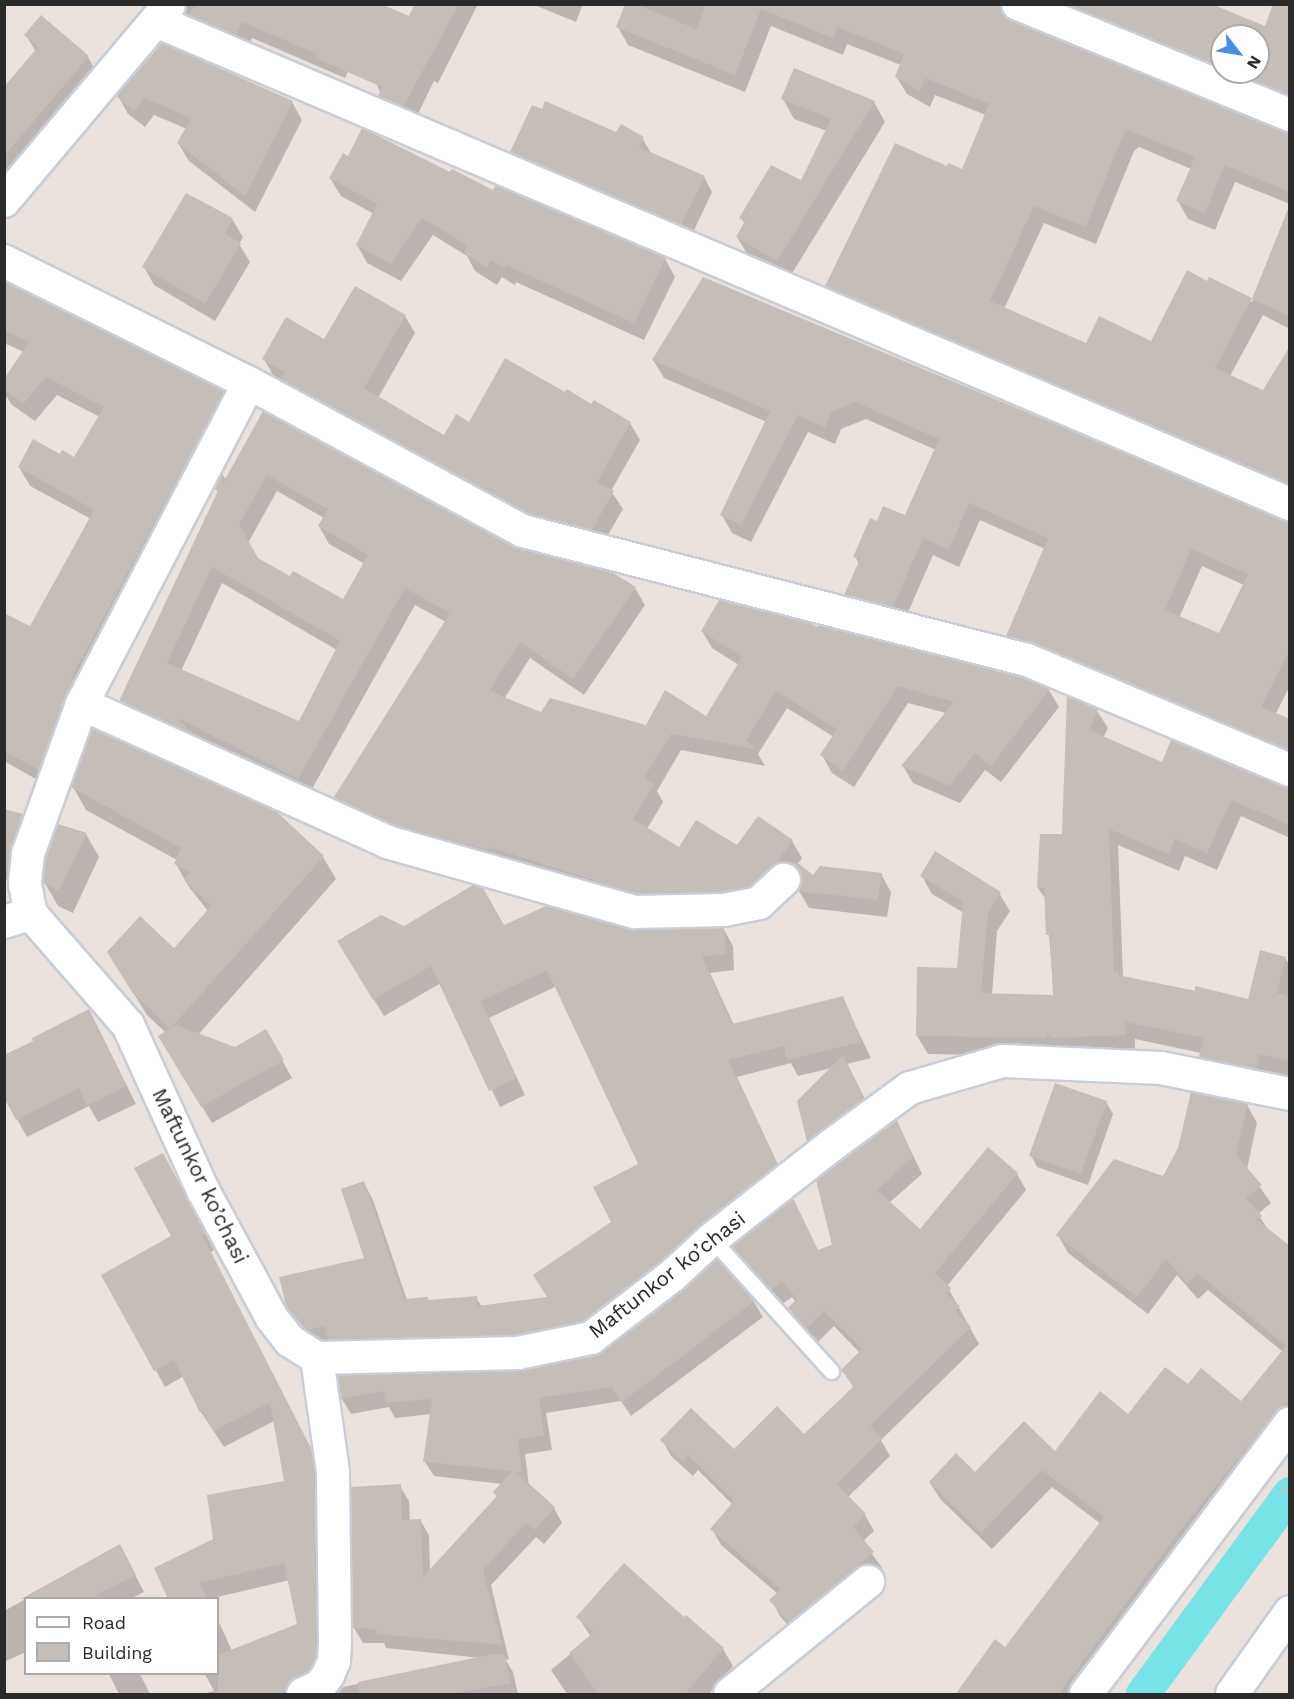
<!DOCTYPE html>
<meta charset="utf-8">
<style>
body{margin:0}
#map{position:relative;width:1294px;height:1699px;overflow:hidden;background:#ebe2dd;font-family:"Work Sans",sans-serif}
div>[style]{position:absolute}
[style*='--x']{left:calc(var(--x)*1px);top:calc(var(--y)*1px);width:calc(var(--w)*1px);rotate:calc(var(--a)*1deg)}
.shadow>*{inset:0;background:#0003}
.canal>*{height:34px;margin:-17px;padding:0 17px;transform-origin:17px;border-radius:17px;background:#76e3e7}
.building>*{inset:0;background:#c4bdb8}
.path>*{height:4px;margin-top:-2px;transform-origin:0;background:repeating-linear-gradient(90deg,#c3c3c3 0 4.5px,transparent 0 7.5px)}
.roads{filter:drop-shadow(2px 0 #c8ced7) drop-shadow(-2px 0 #c8ced7) drop-shadow(0 2px #c8ced7) drop-shadow(0 -2px #c8ced7)}
.service>*{height:15px;margin:-7.5px;padding:0 7.5px;transform-origin:7.5px;border-radius:7.5px;background:#fff}
.minor>*{height:32px;margin:-16px;padding:0 16px;transform-origin:16px;border-radius:16px;background:#fff}
span{translate:-50% -50%;white-space:nowrap;text-align:center;line-height:1.15;-webkit-text-stroke:4.5px #fff;paint-order:stroke}
.street-label{font-size:21px;color:#2a2a2a}
.frame{position:absolute;inset:0;border:6px solid #2a2a2a;pointer-events:none}
.legend{position:absolute;left:24px;top:1597px;width:195px;height:78px;box-sizing:border-box;background:#fff;border:2px solid #aaa;margin:0;padding:8px 10px;list-style:none;font-size:18px;color:#2a2a2a}
.legend li{display:flex;align-items:center;gap:12px;height:30px}
.legend b{width:30px;border:2px solid #aaa}
.north{position:absolute;left:1210px;top:24px;width:60px;height:60px;box-sizing:border-box;background:#fff;border:2px solid #aaa;border-radius:50%;rotate:121deg;font-size:16px;font-weight:700;line-height:24px;text-align:center;color:#2a2a2a}
.north::after{content:'';display:block;margin:auto;width:21px;height:27px;background:#478dee;clip-path:polygon(50% 0,100% 100%,50% 72%,0 100%)}
</style>
<div id="map">
<div class="shadow">
<div style="clip-path:polygon(184px 4px,361px 4px,371px 21px,345px 78px,252px 38px,246px 52px,196px 31px,186px 13px,187px 6px)"></div>
<div style="clip-path:polygon(417px 4px,478px 4px,438px 83px,434px 81px,413px 124px,390px 114px,376px 83px)"></div>
<div style="clip-path:polygon(532px 4px,583px 4px,576px 22px)"></div>
<div style="clip-path:polygon(627px 4px,1024px 4px,1011px 15px,1010px 22px,1290px 134px,1290px 204px,1235px 182px,1215px 230px,1188px 219px,1178px 201px,1191px 169px,1139px 147px,1134px 151px,1096px 244px,1044px 223px,1004px 309px,1087px 345px,1152px 342px,1208px 283px,1252px 302px,1290px 210px,1290px 329px,1263px 315px,1230px 376px,1263px 391px,1290px 349px,1290px 497px,837px 304px,827px 286px,948px 168px,963px 171px,986px 115px,935px 95px,930px 107px,907px 94px,896px 76px,901px 65px,847px 44px,843px 55px,771px 26px,745px 92px,628px 45px,618px 27px)"></div>
<div style="clip-path:polygon(evenodd,1033px 4px,1211px 4px,1266px 28px,1290px 19px,1290px 108px,1033px 4px,1222px 36px,1258px 36px,1258px 72px,1222px 72px,1222px 36px)"></div>
<div style="clip-path:polygon(26px 35px,88px 57px,98px 75px,4px 185px,4px 89px,36px 52px)"></div>
<div style="clip-path:polygon(118px 96px,292px 102px,302px 120px,255px 212px,189px 161px,178px 143px,187px 129px,154px 115px,145px 127px,128px 114px)"></div>
<div style="clip-path:polygon(783px 99px,874px 102px,885px 122px,788px 280px,749px 257px,737px 237px,745px 224px,741px 218px,802px 182px,827px 131px,794px 119px)"></div>
<div style="clip-path:polygon(616px 134px,642px 138px,651px 153px,704px 177px,712px 192px,690px 239px,521px 167px,512px 152px)"></div>
<div style="clip-path:polygon(348px 158px,450px 174px,665px 259px,675px 277px,644px 340px,516px 282px,515px 285px,502px 277px,497px 285px,475px 271px,467px 256px,433px 235px,401px 281px,367px 263px,357px 245px,374px 214px,341px 196px,330px 178px)"></div>
<div style="clip-path:polygon(187px 195px,232px 219px,243px 237px,239px 244px,250px 262px,215px 321px,154px 285px,144px 267px)"></div>
<div style="clip-path:polygon(evenodd,704px 279px,1290px 523px,1290px 686px,1275px 715px,1290px 721px,1290px 763px,1017px 654px,1007px 636px,1045px 549px,980px 520px,959px 567px,933px 555px,903px 624px,856px 612px,846px 595px,859px 564px,855px 556px,877px 523px,905px 517px,936px 450px,866px 419px,841px 429px,835px 444px,808px 432px,751px 542px,732px 533px,722px 515px,767px 422px,664px 378px,653px 360px,704px 279px,1202px 566px,1244px 585px,1220px 635px,1179px 618px,1202px 566px)"></div>
<div style="clip-path:polygon(4px 282px,224px 392px,234px 410px,50px 787px,4px 761px,4px 615px,30px 628px,91px 519px,30px 486px,19px 467px,61px 456px,75px 459px,100px 417px,57px 395px,35px 421px,12px 405px,4px 393px,4px 382px,24px 352px,4px 343px)"></div>
<div style="clip-path:polygon(405px 316px,415px 333px,378px 398px,445px 437px,469px 424px,566px 394px,630px 423px,640px 440px,611px 491px,623px 509px,601px 547px,541px 531px,292px 397px,284px 382px,274px 377px,264px 359px)"></div>
<div style="clip-path:polygon(evenodd,264px 413px,514px 548px,635px 588px,645px 605px,584px 695px,530px 658px,504px 699px,542px 714px,646px 726px,706px 718px,739px 665px,712px 648px,702px 631px,818px 630px,1049px 690px,1059px 707px,1001px 782px,985px 770px,960px 803px,913px 783px,903px 766px,946px 713px,908px 703px,854px 787px,832px 773px,822px 755px,834px 737px,787px 708px,758px 754px,765px 766px,681px 750px,657px 791px,663px 802px,647px 829px,679px 849px,738px 847px,792px 841px,802px 858px,797px 865px,814px 877px,881px 874px,891px 892px,887px 917px,809px 908px,799px 891px,802px 880px,791px 879px,761px 903px,648px 911px,345px 815px,335px 797px,446px 622px,415px 605px,308px 796px,131px 718px,121px 701px,219px 494px,216px 489px,223px 475px,226px 480px,264px 413px,277px 491px,324px 518px,319px 526px,329px 544px,365px 564px,344px 601px,291px 578px,257px 559px,248px 543px,277px 491px,264px 413px,222px 583px,337px 650px,300px 723px,181px 671px,222px 583px)"></div>
<div style="clip-path:polygon(1068px 698px,1097px 711px,1108px 728px,1103px 738px,1162px 763px,1290px 789px,1290px 838px,1241px 816px,1217px 870px,1185px 856px,1179px 871px,1118px 845px,1123px 977px,1249px 1001px,1285px 958px,1290px 966px,1290px 1076px,1269px 1071px,1266px 1086px,1211px 1075px,1200px 1057px,1201px 1053px,1135px 1039px,1135px 1053px,1055px 1056px,928px 1054px,917px 1036px,959px 969px,964px 913px,932px 894px,922px 876px,999px 893px,1010px 911px,997px 931px,992px 995px,1054px 996px,1046px 900px,1038px 888px,1063px 836px)"></div>
<div style="clip-path:polygon(73px 787px,323px 857px,336px 879px,198px 1035px,236px 1049px,266px 1031px,292px 1078px,212px 1123px,170px 1054px,166px 1033px,147px 1015px,122px 975px,174px 950px,208px 911px,189px 887px,176px 864px,177px 860px,86px 810px)"></div>
<div style="clip-path:polygon(4px 810px,22px 815px,29px 827px,14px 882px,4px 880px)"></div>
<div style="clip-path:polygon(86px 834px,99px 857px,73px 913px,58px 906px,45px 883px)"></div>
<div style="clip-path:polygon(404px 927px,504px 927px,635px 931px,724px 930px,733px 946px,734px 970px,710px 973px,734px 1025px,842px 998px,871px 1058px,847px 1064px,873px 1115px,817px 1157px,808px 1141px,799px 1102px,832px 1068px,798px 1076px,791px 1063px,737px 1077px,786px 1182px,593px 1338px,317px 1346px,285px 1301px,280px 1278px,365px 1259px,364px 1183px,373px 1200px,407px 1300px,429px 1302px,476px 1298px,482px 1307px,549px 1298px,613px 1222px,640px 1164px,557px 986px,489px 1018px,525px 1095px,500px 1107px,441px 983px,384px 1016px,348px 958px)"></div>
<div style="clip-path:polygon(89px 1011px,136px 1104px,98px 1122px,89px 1106px,27px 1137px,17px 1119px)"></div>
<div style="clip-path:polygon(1106px 1102px,1113px 1114px,1088px 1185px,1037px 1167px,1031px 1155px)"></div>
<div style="clip-path:polygon(1247px 1105px,1257px 1123px,1247px 1169px,1271px 1203px,1258px 1214px,1269px 1231px,1290px 1248px,1290px 1427px,1082px 1694px,957px 1694px,1006px 1649px,1101px 1524px,1052px 1487px,992px 1549px,941px 1500px,930px 1483px,1055px 1454px,1188px 1386px,1241px 1403px,1283px 1352px,1208px 1290px,1198px 1299px,1177px 1275px,1148px 1314px,1068px 1253px,1058px 1235px,1164px 1178px)"></div>
<div style="clip-path:polygon(897px 1122px,922px 1174px,889px 1203px,920px 1231px,1017px 1174px,1026px 1190px,947px 1286px,979px 1344px,881px 1440px,890px 1456px,848px 1497px,865px 1515px,874px 1531px,863px 1541px,882px 1568px,799px 1638px,780px 1616px,771px 1600px,778px 1594px,721px 1545px,712px 1529px,733px 1505px,698px 1470px,693px 1476px,671px 1456px,662px 1440px,734px 1451px,804px 1436px,854px 1388px,842px 1370px,860px 1353px,834px 1326px,817px 1343px,799px 1324px,790px 1308px,796px 1302px,792px 1297px,781px 1305px,743px 1263px,734px 1247px,793px 1200px,818px 1251px,834px 1246px)"></div>
<div style="clip-path:polygon(172px 1171px,214px 1250px,211px 1252px,318px 1467px,325px 1674px,307px 1694px,203px 1694px,214px 1691px,205px 1674px,218px 1674px,218px 1620px,232px 1651px,299px 1625px,290px 1580px,213px 1598px,170px 1598px,215px 1540px,286px 1482px,274px 1421px,224px 1447px,201px 1412px,184px 1376px,165px 1387px,103px 1275px,173px 1236px)"></div>
<div style="clip-path:polygon(717px 1261px,754px 1302px,763px 1317px,631px 1416px,621px 1401px,546px 1413px,552px 1450px,525px 1454px,529px 1486px,554px 1508px,562px 1523px,544px 1544px,536px 1537px,491px 1585px,509px 1660px,505px 1659px,513px 1672px,518px 1694px,338px 1694px,343px 1687px,481px 1658px,386px 1648px,384px 1643px,363px 1643px,354px 1628px,400px 1486px,409px 1501px,410px 1521px,420px 1520px,429px 1535px,430px 1572px,498px 1498px,495px 1492px,502px 1484px,434px 1476px,425px 1462px,432px 1414px,395px 1418px,389px 1407px,351px 1414px,342px 1399px,339px 1377px,519px 1372px,595px 1357px,685px 1290px)"></div>
<div style="clip-path:polygon(129px 1563px,144px 1592px,132px 1598px,26px 1598px)"></div>
<div style="clip-path:polygon(26px 1599px,26px 1652px,4px 1662px,4px 1611px)"></div>
<div style="clip-path:polygon(578px 1617px,685px 1619px,723px 1649px,733px 1666px,709px 1694px,567px 1694px,551px 1670px,591px 1637px)"></div>
<div style="clip-path:polygon(109px 1674px,140px 1674px,150px 1694px,119px 1694px)"></div>
</div>
<div class="canal">
<div style="--x:1143;--y:1694;--w:248;--a:-53.7"></div>
</div>
<div class="building">
<div style="clip-path:polygon(197px 4px,381px 4px,409px 16px,415px 4px,459px 4px,403px 107px,378px 96px,382px 87px,315px 58px,317px 54px,242px 22px,236px 36px,188px 15px)"></div>
<div style="clip-path:polygon(625px 4px,635px 4px,696px 29px,706px 4px,1000px 4px,1003px 15px,1011px 21px,1290px 133px,1290px 192px,1225px 165px,1205px 213px,1176px 201px,1195px 157px,1128px 130px,1124px 133px,1086px 227px,1034px 206px,990px 301px,1086px 343px,1099px 316px,1151px 341px,1187px 270px,1207px 281px,1209px 277px,1252px 298px,1215px 368px,1263px 390px,1290px 346px,1290px 484px,825px 286px,895px 143px,947px 166px,948px 163px,962px 169px,989px 104px,925px 78px,920px 91px,895px 77px,904px 54px,837px 27px,833px 38px,761px 9px,735px 75px,616px 27px)"></div>
<div style="clip-path:polygon(1067px 4px,1211px 4px,1265px 26px,1273px 4px,1290px 4px,1290px 95px,1232px 72px,1258px 72px,1258px 36px,1222px 36px,1222px 68px)"></div>
<div style="clip-path:polygon(41px 15px,89px 56px,4px 156px,4px 87px,38px 47px,24px 35px)"></div>
<div style="clip-path:polygon(162px 43px,293px 101px,245px 196px,177px 143px,191px 118px,144px 98px,134px 111px,116px 96px)"></div>
<div style="clip-path:polygon(794px 68px,875px 101px,777px 261px,736px 237px,745px 221px,739px 218px,771px 165px,801px 180px,831px 119px,781px 99px)"></div>
<div style="clip-path:polygon(545px 101px,616px 132px,621px 124px,644px 137px,639px 147px,705px 176px,681px 225px,510px 152px,532px 105px,542px 109px)"></div>
<div style="clip-path:polygon(362px 128px,450px 172px,452px 169px,493px 190px,496px 185px,666px 258px,634px 323px,506px 265px,504px 268px,491px 260px,487px 268px,464px 253px,468px 246px,422px 218px,391px 264px,356px 245px,377px 204px,329px 178px,343px 153px,348px 156px)"></div>
<div style="clip-path:polygon(186px 193px,233px 218px,225px 234px,241px 243px,205px 304px,142px 267px)"></div>
<div style="clip-path:polygon(1288px 209px,1290px 209px,1290px 317px,1252px 299px)"></div>
<div style="clip-path:polygon(evenodd,703px 277px,1290px 522px,1290px 649px,1261px 707px,1290px 719px,1290px 750px,1034px 643px,1006px 636px,1048px 538px,969px 503px,949px 550px,923px 538px,893px 607px,844px 595px,860px 559px,853px 557px,870px 518px,877px 521px,883px 506px,905px 515px,939px 439px,855px 402px,831px 412px,825px 427px,798px 415px,741px 525px,720px 515px,770px 411px,652px 360px,703px 277px,1191px 549px,1248px 574px,1219px 633px,1165px 610px,1191px 549px)"></div>
<div style="clip-path:polygon(4px 281px,225px 391px,71px 678px,74px 680px,39px 770px,4px 751px,4px 613px,30px 626px,94px 510px,18px 467px,33px 439px,60px 454px,62px 450px,74px 457px,104px 407px,46px 377px,24px 403px,4px 390px,4px 379px,29px 342px,4px 330px)"></div>
<div style="clip-path:polygon(355px 286px,406px 315px,364px 388px,444px 435px,456px 414px,469px 422px,505px 358px,565px 392px,567px 389px,591px 404px,594px 400px,631px 422px,597px 482px,614px 491px,592px 530px,530px 514px,281px 380px,285px 372px,262px 359px,286px 317px,324px 339px)"></div>
<div style="clip-path:polygon(evenodd,263px 411px,514px 547px,613px 573px,636px 587px,573px 679px,520px 642px,489px 691px,541px 712px,550px 698px,646px 725px,665px 690px,706px 716px,742px 657px,701px 631px,719px 600px,810px 623px,817px 627px,819px 625px,1021px 677px,1050px 689px,991px 766px,975px 753px,950px 786px,901px 766px,954px 702px,898px 686px,843px 771px,820px 755px,837px 729px,776px 691px,746px 741px,757px 749px,671px 734px,644px 778px,654px 784px,633px 819px,679px 847px,696px 820px,737px 845px,758px 816px,793px 840px,778px 861px,798px 863px,813px 875px,820px 866px,882px 873px,878px 900px,797px 891px,802px 877px,798px 868px,790px 863px,781px 862px,751px 886px,722px 892px,637px 894px,489px 847px,488px 850px,393px 825px,334px 797px,450px 613px,405px 588px,298px 779px,178px 718px,194px 735px,119px 701px,218px 491px,214px 489px,223px 472px,223px 483px,263px 411px,267px 475px,328px 509px,318px 526px,368px 555px,343px 599px,293px 571px,290px 576px,258px 558px,239px 524px,267px 475px,263px 411px,212px 567px,340px 641px,299px 721px,167px 663px,212px 567px)"></div>
<div style="clip-path:polygon(1067px 696px,1098px 709px,1089px 730px,1162px 762px,1171px 740px,1290px 788px,1290px 825px,1231px 800px,1207px 853px,1175px 839px,1169px 854px,1109px 829px,1114px 971px,1118px 971px,1118px 975px,1195px 991px,1195px 986px,1248px 999px,1260px 950px,1286px 957px,1277px 993px,1290px 997px,1290px 1061px,1259px 1054px,1256px 1069px,1199px 1057px,1203px 1038px,1125px 1022px,1126px 1035px,1052px 1038px,1048px 1035px,1045px 1038px,916px 1036px,917px 967px,957px 968px,963px 902px,920px 876px,935px 851px,1001px 892px,988px 912px,981px 993px,1053px 995px,1050px 935px,1046px 935px,1044px 888px,1037px 888px,1040px 834px,1062px 834px)"></div>
<div style="clip-path:polygon(92px 728px,277px 812px,324px 856px,170px 1029px,132px 992px,107px 952px,140px 916px,174px 948px,211px 906px,184px 880px,191px 872px,174px 864px,181px 848px,71px 787px)"></div>
<div style="clip-path:polygon(4px 809px,23px 814px,11px 848px,8px 872px,4px 870px)"></div>
<div style="clip-path:polygon(58px 824px,87px 833px,59px 891px,43px 883px,46px 858px)"></div>
<div style="clip-path:polygon(473px 885px,483px 888px,504px 925px,546px 906px,635px 930px,724px 928px,726px 954px,702px 956px,732px 1024px,843px 996px,862px 1042px,787px 1060px,784px 1046px,728px 1060px,778px 1165px,701px 1225px,661px 1261px,583px 1321px,516px 1335px,328px 1340px,325px 1326px,306px 1330px,287px 1308px,279px 1277px,364px 1258px,341px 1189px,364px 1181px,404px 1299px,428px 1297px,428px 1300px,477px 1296px,478px 1306px,547px 1297px,533px 1275px,611px 1222px,593px 1187px,638px 1164px,547px 970px,481px 1001px,517px 1078px,489px 1091px,431px 966px,373px 1000px,337px 941px,381px 915px,404px 926px)"></div>
<div style="clip-path:polygon(89px 1009px,127px 1086px,87px 1106px,79px 1088px,16px 1120px,4px 1097px,4px 1055px,33px 1041px,32px 1038px)"></div>
<div style="clip-path:polygon(176px 1025px,235px 1047px,266px 1029px,284px 1060px,201px 1107px,158px 1036px)"></div>
<div style="clip-path:polygon(843px 1055px,865px 1099px,807px 1142px,797px 1101px)"></div>
<div style="clip-path:polygon(1055px 1083px,1107px 1101px,1081px 1174px,1029px 1156px)"></div>
<div style="clip-path:polygon(1191px 1092px,1248px 1104px,1236px 1155px,1262px 1185px,1246px 1198px,1262px 1216px,1257px 1220px,1290px 1246px,1290px 1400px,1276px 1412px,1179px 1532px,1058px 1695px,955px 1695px,995px 1639px,1005px 1647px,1104px 1517px,1042px 1470px,981px 1533px,929px 1482px,956px 1453px,975px 1472px,1024px 1421px,1055px 1451px,1100px 1391px,1128px 1414px,1165px 1367px,1188px 1384px,1201px 1368px,1241px 1401px,1286px 1346px,1197px 1273px,1187px 1283px,1166px 1259px,1137px 1297px,1056px 1235px,1114px 1159px,1163px 1176px,1178px 1148px)"></div>
<div style="clip-path:polygon(897px 1120px,913px 1157px,877px 1190px,920px 1229px,988px 1147px,1018px 1173px,935px 1273px,951px 1288px,947px 1294px,960px 1306px,955px 1311px,971px 1327px,870px 1426px,882px 1439px,837px 1484px,866px 1514px,853px 1527px,874px 1552px,789px 1623px,769px 1600px,781px 1589px,710px 1529px,734px 1501px,688px 1455px,683px 1461px,660px 1440px,691px 1408px,734px 1449px,777px 1406px,804px 1434px,854px 1386px,841px 1370px,862px 1349px,824px 1311px,807px 1328px,788px 1308px,797px 1299px,782px 1282px,771px 1290px,732px 1246px,793px 1198px,818px 1250px,832px 1245px,816px 1180px)"></div>
<div style="clip-path:polygon(163px 1153px,206px 1233px,202px 1235px,311px 1448px,315px 1473px,316px 1657px,308px 1672px,295px 1678px,285px 1691px,277px 1695px,218px 1695px,218px 1655px,297px 1624px,284px 1563px,200px 1583px,207px 1599px,168px 1599px,154px 1568px,213px 1539px,207px 1495px,284px 1481px,270px 1403px,213px 1431px,203px 1411px,200px 1413px,174px 1360px,154px 1371px,101px 1275px,171px 1236px,134px 1168px)"></div>
<div style="clip-path:polygon(717px 1259px,755px 1301px,622px 1402px,611px 1387px,539px 1398px,544px 1436px,518px 1439px,522px 1472px,516px 1472px,555px 1507px,535px 1530px,526px 1523px,483px 1570px,502px 1645px,376px 1634px,377px 1629px,353px 1628px,351px 1487px,401px 1484px,402px 1520px,421px 1519px,423px 1577px,497px 1496px,493px 1492px,512px 1471px,423px 1462px,432px 1399px,385px 1403px,384px 1391px,341px 1399px,338px 1375px,519px 1371px,595px 1356px,684px 1289px)"></div>
<div style="clip-path:polygon(120px 1544px,136px 1575px,89px 1599px,21px 1599px)"></div>
<div style="clip-path:polygon(624px 1563px,684px 1617px,686px 1615px,724px 1648px,684px 1695px,599px 1695px,569px 1653px,594px 1632px,576px 1617px)"></div>
<div style="clip-path:polygon(493px 1654px,504px 1654px,511px 1683px,445px 1695px,359px 1695px,358px 1682px)"></div>
</div>
<div class="path">
<div style="--x:1280;--y:1488;--w:12;--a:31"></div>
</div>
<div class="roads">
<div class="service">
<div style="--x:712;--y:1239;--w:178;--a:48"></div>
</div>
<div class="minor">
<div style="--x:1018;--y:4;--w:294;--a:22.2"></div>
<div style="--x:156;--y:21;--w:1233;--a:23.07"></div>
<div style="--x:4;--y:201;--w:256;--a:-49.9"></div>
<div style="--x:4;--y:261;--w:274;--a:26.5"></div>
<div style="--x:249;--y:383;--w:362;--a:117.5"></div>
<div style="--x:82;--y:704;--w:159;--a:109.8"></div>
<div style="--x:28;--y:854;--w:30;--a:96"></div>
<div style="--x:25;--y:884;--w:31;--a:79"></div>
<div style="--x:31;--y:914;--w:147;--a:48.9"></div>
<div style="--x:128;--y:1025;--w:181;--a:65.6"></div>
<div style="--x:203;--y:1190;--w:145;--a:61.7"></div>
<div style="--x:272;--y:1318;--w:29;--a:52"></div>
<div style="--x:290;--y:1341;--w:32;--a:32"></div>
<div style="--x:317;--y:1358;--w:201;--a:-1.4"></div>
<div style="--x:518;--y:1353;--w:75;--a:-11.6"></div>
<div style="--x:591;--y:1338;--w:103;--a:-37.5"></div>
<div style="--x:673;--y:1275;--w:53;--a:-42.7"></div>
<div style="--x:712;--y:1239;--w:152;--a:-38.1"></div>
<div style="--x:832;--y:1145;--w:97;--a:-36.2"></div>
<div style="--x:910;--y:1088;--w:97;--a:-16.2"></div>
<div style="--x:1003;--y:1061;--w:158;--a:2.5"></div>
<div style="--x:1161;--y:1068;--w:132;--a:11.4"></div>
<div style="--x:249;--y:383;--w:311;--a:28.4"></div>
<div style="--x:523;--y:531;--w:520;--a:14.36"></div>
<div style="--x:1027;--y:660;--w:285;--a:22.7"></div>
<div style="--x:82;--y:704;--w:335;--a:24.3"></div>
<div style="--x:387;--y:842;--w:258;--a:15.8"></div>
<div style="--x:635;--y:912;--w:89;--a:-1.3"></div>
<div style="--x:724;--y:910;--w:36;--a:-11"></div>
<div style="--x:759;--y:903;--w:34;--a:-43"></div>
<div style="--x:4;--y:922;--w:28;--a:-17"></div>
<div style="--x:303;--y:1694;--w:19;--a:-25"></div>
<div style="--x:320;--y:1686;--w:14;--a:-54"></div>
<div style="--x:328;--y:1675;--w:15;--a:-67"></div>
<div style="--x:334;--y:1661;--w:20;--a:-87"></div>
<div style="--x:335;--y:1641;--w:169;--a:-90.7"></div>
<div style="--x:333;--y:1472;--w:115;--a:-98"></div>
<div style="--x:730;--y:1694;--w:178;--a:-39.1"></div>
<div style="--x:1086;--y:1694;--w:339;--a:-53"></div>
<div style="--x:1232;--y:1694;--w:100;--a:-54.7"></div>
</div>
</div>
<div class="street-label">
<span style="left:200px;top:1176px;rotate:64deg">Maftunkor ko’chasi</span>
<span style="left:667px;top:1275px;rotate:-38deg">Maftunkor ko’chasi</span>
</div>
<div class="frame"></div>
<ul class="legend">
<li><b style="height:8px;background:#fff"></b>Road</li>
<li><b style="height:16px;background:#c4bdb8"></b>Building</li>
</ul>
<div class="north">N</div>
</div>
